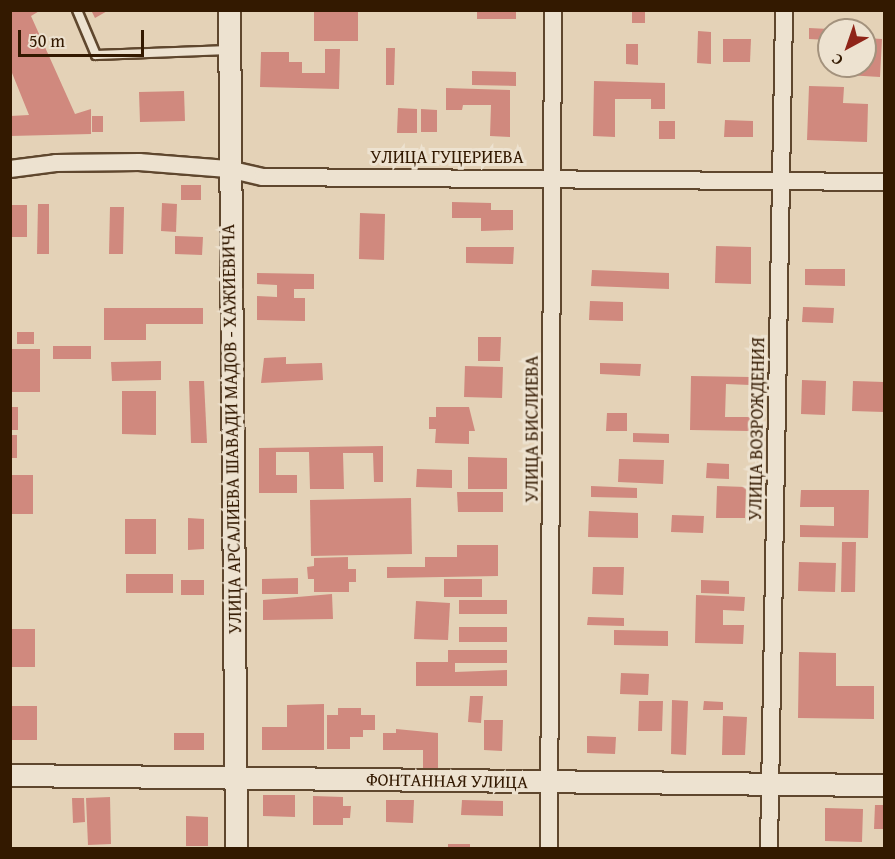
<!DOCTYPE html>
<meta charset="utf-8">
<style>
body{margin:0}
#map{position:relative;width:895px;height:859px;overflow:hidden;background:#e4d2b7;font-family:"Gentium Book Plus",serif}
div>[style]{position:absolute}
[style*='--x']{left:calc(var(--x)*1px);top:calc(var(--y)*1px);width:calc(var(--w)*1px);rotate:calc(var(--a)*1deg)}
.building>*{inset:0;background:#d0897e}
.roads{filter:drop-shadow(2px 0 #5f472e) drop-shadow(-2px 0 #5f472e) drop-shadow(0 2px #5f472e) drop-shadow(0 -2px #5f472e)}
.service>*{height:8px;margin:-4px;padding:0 4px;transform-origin:4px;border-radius:4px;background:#ede2d0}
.minor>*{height:16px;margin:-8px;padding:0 8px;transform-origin:8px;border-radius:8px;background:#ede2d0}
.tertiary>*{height:21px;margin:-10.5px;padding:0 10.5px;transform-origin:10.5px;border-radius:10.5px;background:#ede2d0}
span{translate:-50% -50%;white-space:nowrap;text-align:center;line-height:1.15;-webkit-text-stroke:6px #ede2d0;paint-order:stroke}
.street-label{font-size:18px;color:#331900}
.frame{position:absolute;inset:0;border:12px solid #331900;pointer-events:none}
.north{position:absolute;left:817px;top:18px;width:60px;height:60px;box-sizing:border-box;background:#ede2d0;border:2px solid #a3927d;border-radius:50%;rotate:220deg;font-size:16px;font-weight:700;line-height:24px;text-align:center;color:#331900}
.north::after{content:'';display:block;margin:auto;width:21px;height:27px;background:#8f2418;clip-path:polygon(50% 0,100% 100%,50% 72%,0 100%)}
.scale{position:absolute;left:18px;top:30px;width:126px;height:27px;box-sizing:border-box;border:3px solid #331900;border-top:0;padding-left:8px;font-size:18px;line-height:21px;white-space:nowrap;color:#331900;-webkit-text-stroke:4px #ede2d0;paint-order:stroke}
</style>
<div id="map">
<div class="building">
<div style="clip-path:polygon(10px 10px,41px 10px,31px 16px,75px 114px,91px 109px,91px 134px,10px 136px,10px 116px,29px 115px,10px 68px)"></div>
<div style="clip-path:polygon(91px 10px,109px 10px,95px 18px)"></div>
<div style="clip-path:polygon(314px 10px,358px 10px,358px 41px,314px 41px)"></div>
<div style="clip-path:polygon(477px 10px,516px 10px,516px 19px,477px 19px)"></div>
<div style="clip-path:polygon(632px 10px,645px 10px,645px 23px,632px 23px)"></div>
<div style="clip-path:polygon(809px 28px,829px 29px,829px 40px,809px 39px)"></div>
<div style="clip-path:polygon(698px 31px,711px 32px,711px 64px,697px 63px)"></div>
<div style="clip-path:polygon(865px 38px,882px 39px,880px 77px,847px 75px,848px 66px,865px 66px)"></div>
<div style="clip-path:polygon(723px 39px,751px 39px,750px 62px,723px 62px)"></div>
<div style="clip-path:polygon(626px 44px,638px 44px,638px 65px,626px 64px)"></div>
<div style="clip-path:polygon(386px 48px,395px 48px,394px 85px,386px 85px)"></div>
<div style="clip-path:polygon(325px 49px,340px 49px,339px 89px,260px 87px,261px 52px,289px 52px,289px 62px,302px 62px,302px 73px,325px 73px)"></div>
<div style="clip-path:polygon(472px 71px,516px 72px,516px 86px,472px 85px)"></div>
<div style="clip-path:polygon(594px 81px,665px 83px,665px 109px,651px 109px,651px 99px,615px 99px,615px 137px,593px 136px)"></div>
<div style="clip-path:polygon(809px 86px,844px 87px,843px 103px,868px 104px,867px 142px,807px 140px)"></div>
<div style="clip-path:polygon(446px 88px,510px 90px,510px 137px,490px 136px,491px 105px,463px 105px,462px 110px,446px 110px)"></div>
<div style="clip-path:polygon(184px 91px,185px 121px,140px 122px,139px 92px)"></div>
<div style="clip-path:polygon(398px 108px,417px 109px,417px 133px,397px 133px)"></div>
<div style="clip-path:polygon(421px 109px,437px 110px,437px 132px,421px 132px)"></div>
<div style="clip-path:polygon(92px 116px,103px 116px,103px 132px,92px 132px)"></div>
<div style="clip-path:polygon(725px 120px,753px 121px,753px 137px,724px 137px)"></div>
<div style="clip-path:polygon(659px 121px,675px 121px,675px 139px,659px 139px)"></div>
<div style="clip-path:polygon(181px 185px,201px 185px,201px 200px,181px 200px)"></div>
<div style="clip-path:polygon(452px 202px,491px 203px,491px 210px,513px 210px,513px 230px,481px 231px,481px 218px,452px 218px)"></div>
<div style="clip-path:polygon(162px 203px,177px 204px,176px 232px,161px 231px)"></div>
<div style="clip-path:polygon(38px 204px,49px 204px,49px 254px,37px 254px)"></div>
<div style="clip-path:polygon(10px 205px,27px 205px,27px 237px,10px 237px)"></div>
<div style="clip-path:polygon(110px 207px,124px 207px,123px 254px,109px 254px)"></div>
<div style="clip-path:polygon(360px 213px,385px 214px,384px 260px,359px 259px)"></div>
<div style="clip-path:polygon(175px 236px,203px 237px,202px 255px,175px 254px)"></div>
<div style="clip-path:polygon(716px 246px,751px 247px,751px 284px,715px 283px)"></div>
<div style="clip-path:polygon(466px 247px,514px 247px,513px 264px,466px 263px)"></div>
<div style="clip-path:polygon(805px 269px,845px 269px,845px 286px,805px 285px)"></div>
<div style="clip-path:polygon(592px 270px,669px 273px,669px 289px,591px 286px)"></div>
<div style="clip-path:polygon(257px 273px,314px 274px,314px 289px,294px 289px,294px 298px,305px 298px,305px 321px,257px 320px,257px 296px,277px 297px,277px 285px,257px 284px)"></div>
<div style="clip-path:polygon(590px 301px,623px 302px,623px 321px,589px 320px)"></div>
<div style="clip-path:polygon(803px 307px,834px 308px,833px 323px,802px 322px)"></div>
<div style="clip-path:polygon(104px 308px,203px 308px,203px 324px,146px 324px,146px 340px,104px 340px)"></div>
<div style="clip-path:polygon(17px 332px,34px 332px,34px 344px,17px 344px)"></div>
<div style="clip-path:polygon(478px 337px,501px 337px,500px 361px,478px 361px)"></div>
<div style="clip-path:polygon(53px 346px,91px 346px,91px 359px,53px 359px)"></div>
<div style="clip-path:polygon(10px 349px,40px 349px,40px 392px,10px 392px)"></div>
<div style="clip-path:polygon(286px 357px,286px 364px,322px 363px,323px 380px,261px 383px,264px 358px)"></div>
<div style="clip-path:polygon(161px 361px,161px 380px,112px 381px,111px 362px)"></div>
<div style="clip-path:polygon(600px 363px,641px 364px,640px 376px,600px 374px)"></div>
<div style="clip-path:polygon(465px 366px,503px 367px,502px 398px,464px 397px)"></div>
<div style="clip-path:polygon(691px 376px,750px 377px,750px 385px,726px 384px,725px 417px,750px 417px,750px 431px,690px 430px)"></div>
<div style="clip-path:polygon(802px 380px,826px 381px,825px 415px,801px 414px)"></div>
<div style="clip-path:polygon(189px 381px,204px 381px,207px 443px,191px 443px)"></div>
<div style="clip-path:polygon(853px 381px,884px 382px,884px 412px,852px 411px)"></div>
<div style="clip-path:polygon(122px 391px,156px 391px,156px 435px,122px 434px)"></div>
<div style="clip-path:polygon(10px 407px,18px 407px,18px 430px,10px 430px)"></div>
<div style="clip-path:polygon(436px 407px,469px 407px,475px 431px,469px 431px,469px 444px,435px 443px,436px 429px,429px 429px,429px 417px,436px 417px)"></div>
<div style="clip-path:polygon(607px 413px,627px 413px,627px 431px,606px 431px)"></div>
<div style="clip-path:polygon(633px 433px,669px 434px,669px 443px,633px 442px)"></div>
<div style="clip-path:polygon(10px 435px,17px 435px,17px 458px,10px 458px)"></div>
<div style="clip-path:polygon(383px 446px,383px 482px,374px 482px,373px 453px,343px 453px,344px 489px,310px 489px,309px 452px,276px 452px,276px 475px,297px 475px,297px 493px,259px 493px,259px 448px)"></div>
<div style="clip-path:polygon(468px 457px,507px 458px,507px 489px,468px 489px)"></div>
<div style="clip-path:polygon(619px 459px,664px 460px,663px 484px,618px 482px)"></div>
<div style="clip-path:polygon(707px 463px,729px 464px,729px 479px,706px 478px)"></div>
<div style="clip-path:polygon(417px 469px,452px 470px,452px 488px,416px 487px)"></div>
<div style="clip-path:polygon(10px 475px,33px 475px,33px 514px,10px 514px)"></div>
<div style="clip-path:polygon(591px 486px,637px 488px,637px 498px,591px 497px)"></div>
<div style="clip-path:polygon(717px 486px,746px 487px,745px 518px,716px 518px)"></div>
<div style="clip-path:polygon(801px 490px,869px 490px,868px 538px,800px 537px,800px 525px,834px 526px,834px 507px,800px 507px)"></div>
<div style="clip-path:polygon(457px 492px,503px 492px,503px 512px,458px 512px)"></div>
<div style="clip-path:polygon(411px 498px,412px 554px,311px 556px,310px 500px)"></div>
<div style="clip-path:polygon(589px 511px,638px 513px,638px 538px,588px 537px)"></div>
<div style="clip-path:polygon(672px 515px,704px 516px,703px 533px,671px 532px)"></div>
<div style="clip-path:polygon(188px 518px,204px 519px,204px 549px,188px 550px)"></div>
<div style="clip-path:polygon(125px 519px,156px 519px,156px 554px,125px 554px)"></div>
<div style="clip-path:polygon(842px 542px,856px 542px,855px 592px,841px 592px)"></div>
<div style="clip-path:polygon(457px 545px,498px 545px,498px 576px,387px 578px,387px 567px,425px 567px,425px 557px,457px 557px)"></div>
<div style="clip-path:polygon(348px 557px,348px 569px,356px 569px,356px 582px,349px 582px,349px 592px,314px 592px,314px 579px,308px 579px,307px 567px,314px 566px,314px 558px)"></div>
<div style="clip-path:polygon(799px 562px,836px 563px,835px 592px,798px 591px)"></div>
<div style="clip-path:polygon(593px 567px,624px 567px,623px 595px,592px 594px)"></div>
<div style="clip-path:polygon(126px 574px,173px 574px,173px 593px,126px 593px)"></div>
<div style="clip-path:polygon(298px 578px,298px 594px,262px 594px,262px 579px)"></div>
<div style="clip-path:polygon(444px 579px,482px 579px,482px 597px,444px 597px)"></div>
<div style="clip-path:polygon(181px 580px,204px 580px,204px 595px,181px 595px)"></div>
<div style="clip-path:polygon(701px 580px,729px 581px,729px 594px,701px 593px)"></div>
<div style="clip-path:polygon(332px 594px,333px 619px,263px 620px,263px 600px)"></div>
<div style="clip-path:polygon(696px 595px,745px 597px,744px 611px,723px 610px,723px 625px,744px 625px,743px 644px,695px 643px)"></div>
<div style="clip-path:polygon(459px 600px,507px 600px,507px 614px,459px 614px)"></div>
<div style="clip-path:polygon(416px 601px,450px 603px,448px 640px,414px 639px)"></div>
<div style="clip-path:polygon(588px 617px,624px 618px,624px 626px,587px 625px)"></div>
<div style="clip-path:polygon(459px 627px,507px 627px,507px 642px,459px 642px)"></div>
<div style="clip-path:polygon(10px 629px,35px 629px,35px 667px,10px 667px)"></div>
<div style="clip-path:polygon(614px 630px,668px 631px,668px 646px,614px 645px)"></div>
<div style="clip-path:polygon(448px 650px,507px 650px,507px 663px,455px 663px,455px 672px,507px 670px,507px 686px,416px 686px,416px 662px,448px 662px)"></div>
<div style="clip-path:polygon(799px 652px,836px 653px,836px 686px,874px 686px,874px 719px,798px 718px)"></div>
<div style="clip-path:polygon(621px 673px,649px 674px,648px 695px,620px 694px)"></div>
<div style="clip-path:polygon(470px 696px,483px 696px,481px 723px,468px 722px)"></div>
<div style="clip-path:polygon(672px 700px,688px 701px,686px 755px,671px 754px)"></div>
<div style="clip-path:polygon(639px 701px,663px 701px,662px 731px,638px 731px)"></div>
<div style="clip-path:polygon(704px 701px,723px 702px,723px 710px,703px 710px)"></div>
<div style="clip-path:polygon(324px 704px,324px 750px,262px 750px,262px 727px,287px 727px,287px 705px)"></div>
<div style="clip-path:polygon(10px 706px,37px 706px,37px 740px,10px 740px)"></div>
<div style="clip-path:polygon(338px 708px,361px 708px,361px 715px,375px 715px,375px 730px,363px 730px,363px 737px,350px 737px,350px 749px,327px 749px,327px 715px,338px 715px)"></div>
<div style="clip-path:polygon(723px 716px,747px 717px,745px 755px,722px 755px)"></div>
<div style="clip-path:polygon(484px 720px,503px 720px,502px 751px,484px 750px)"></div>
<div style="clip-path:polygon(396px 729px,438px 733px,438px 768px,423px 768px,423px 750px,383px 750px,383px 733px,396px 733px)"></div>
<div style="clip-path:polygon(174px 733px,204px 733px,204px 750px,174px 750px)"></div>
<div style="clip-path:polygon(587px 736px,616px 737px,615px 754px,587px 753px)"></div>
<div style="clip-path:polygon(263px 795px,295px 795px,295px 817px,263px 816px)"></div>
<div style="clip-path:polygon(313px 796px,343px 797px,343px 806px,351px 806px,350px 818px,343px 818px,343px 825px,313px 825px)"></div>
<div style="clip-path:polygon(110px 797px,111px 844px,88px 845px,86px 798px)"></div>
<div style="clip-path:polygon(72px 798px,84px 798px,85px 822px,73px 823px)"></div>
<div style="clip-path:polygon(386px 800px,414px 800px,413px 823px,386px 822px)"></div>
<div style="clip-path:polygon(462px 800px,503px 801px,503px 816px,461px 815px)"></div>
<div style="clip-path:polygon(875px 805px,884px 805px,884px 829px,874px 829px)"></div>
<div style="clip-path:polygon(825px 808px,863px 809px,862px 842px,825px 841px)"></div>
<div style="clip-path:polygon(186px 816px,208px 817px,208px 846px,186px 846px)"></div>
<div style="clip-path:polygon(448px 844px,470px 844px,470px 848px,448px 848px)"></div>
</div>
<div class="roads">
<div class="service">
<div style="--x:77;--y:10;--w:49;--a:67.1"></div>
<div style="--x:96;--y:55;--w:133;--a:-2.2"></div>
</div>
<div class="minor">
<div style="--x:10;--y:169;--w:46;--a:-7.4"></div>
<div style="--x:56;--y:163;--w:83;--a:-0.7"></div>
<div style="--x:139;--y:162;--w:89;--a:4.5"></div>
<div style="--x:228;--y:169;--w:36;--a:13"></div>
<div style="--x:263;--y:177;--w:621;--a:0.46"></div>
<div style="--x:549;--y:848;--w:838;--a:-89.73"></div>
<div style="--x:769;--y:848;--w:838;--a:-88.97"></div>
</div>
<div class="tertiary">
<div style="--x:229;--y:10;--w:838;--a:89.52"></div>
<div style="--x:10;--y:775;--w:874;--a:0.66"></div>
</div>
</div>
<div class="street-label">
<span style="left:447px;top:157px">УЛИЦА ГУЦЕРИЕВА</span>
<span style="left:232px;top:429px;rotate:-91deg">УЛИЦА АРСАЛИЕВА ШАВАДИ МАДОВ - ХАЖИЕВИЧА</span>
<span style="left:532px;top:429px;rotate:-90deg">УЛИЦА БИСЛИЕВА</span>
<span style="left:757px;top:429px;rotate:-89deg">УЛИЦА ВОЗРОЖДЕНИЯ</span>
<span style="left:447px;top:781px;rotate:1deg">ФОНТАННАЯ УЛИЦА</span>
</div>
<div class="frame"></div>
<div class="north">С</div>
<div class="scale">50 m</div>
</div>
